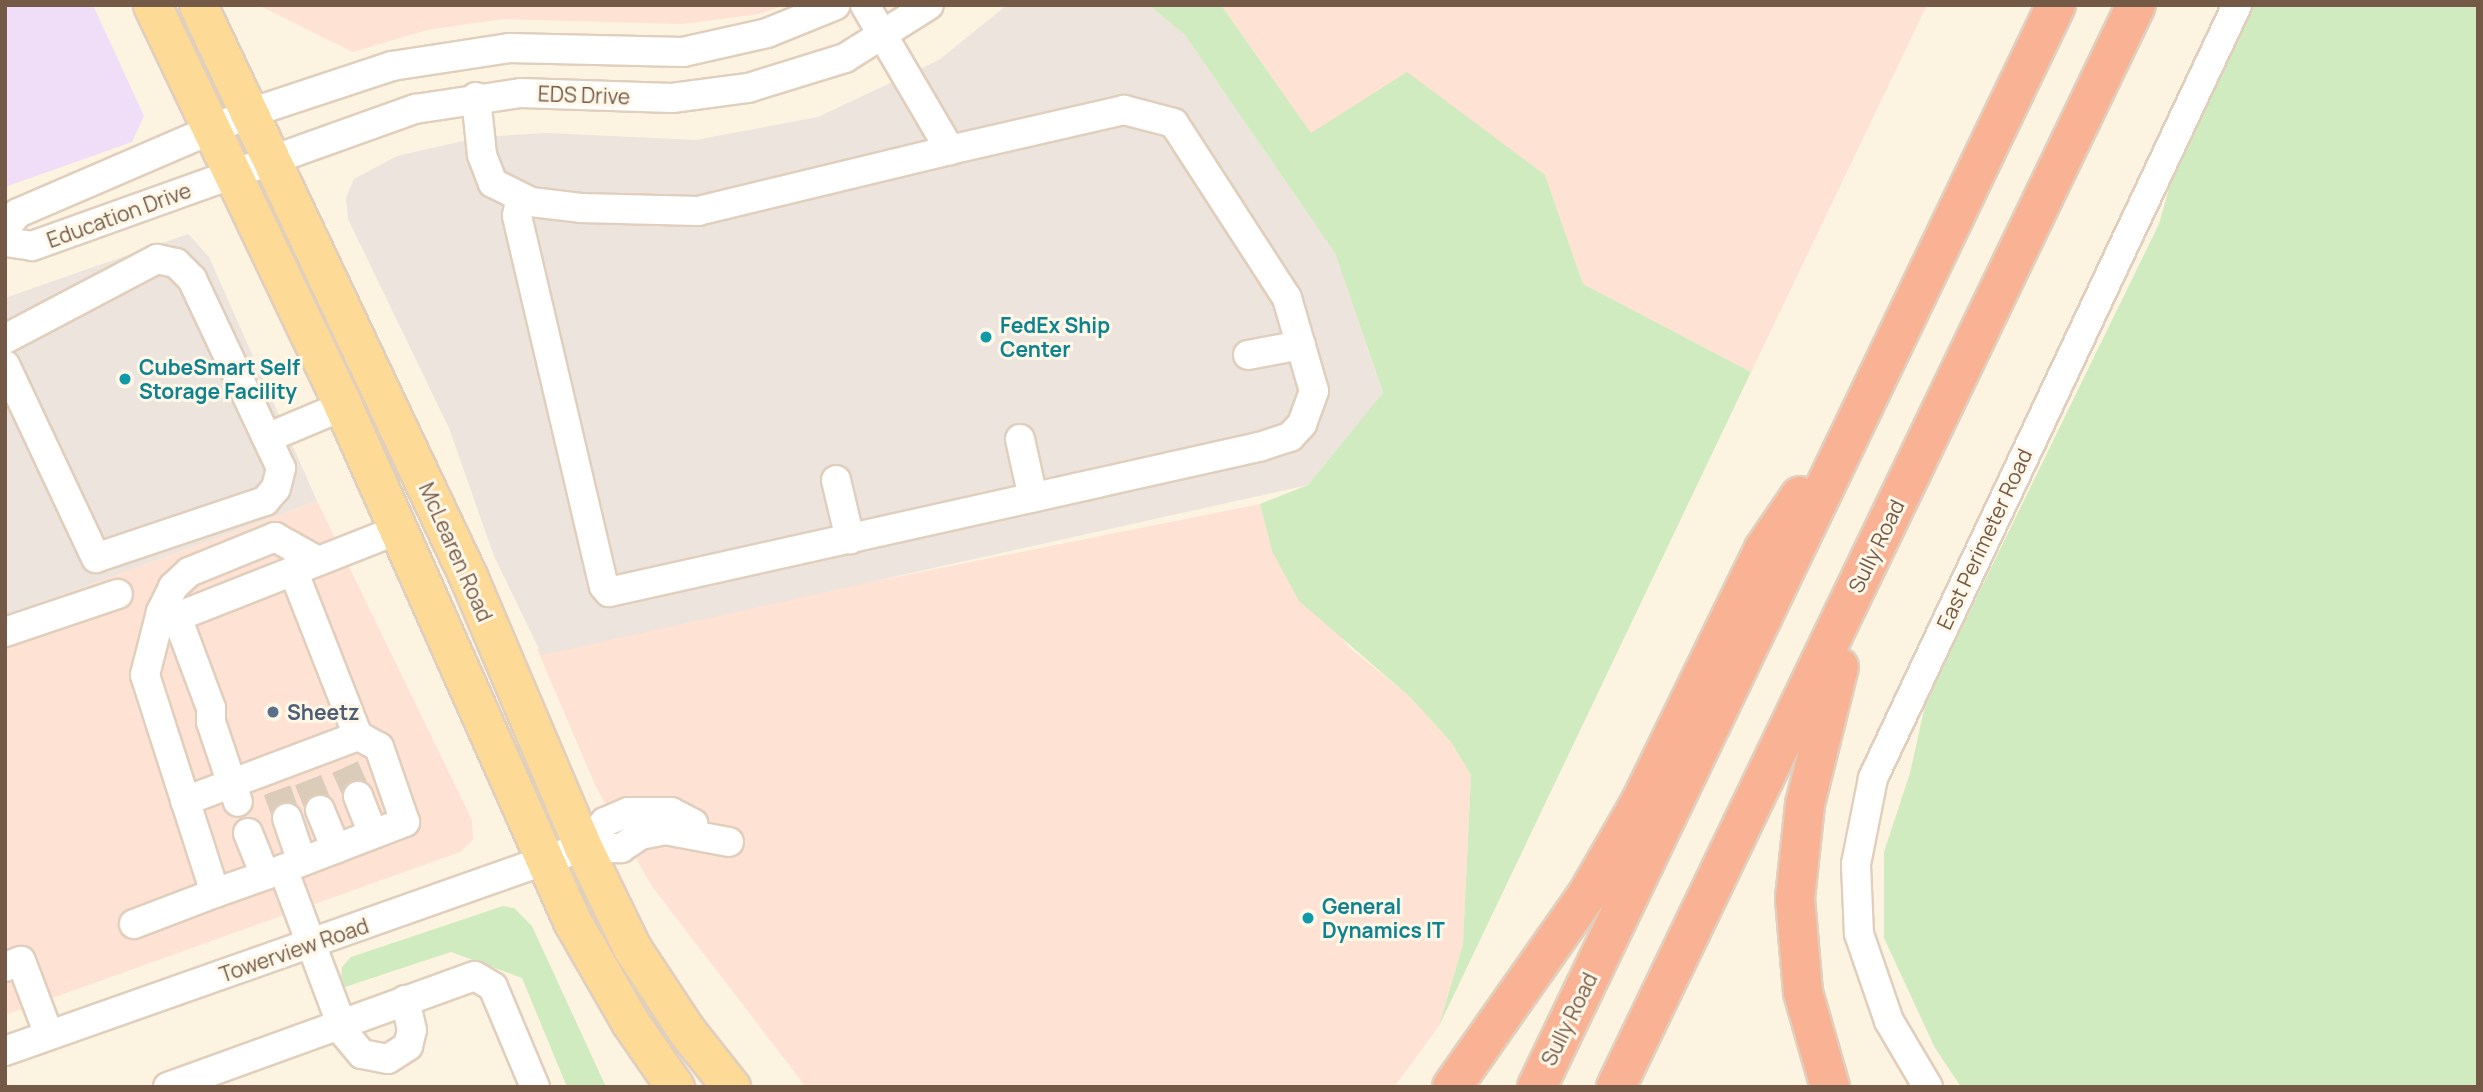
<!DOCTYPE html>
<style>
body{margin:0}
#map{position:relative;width:2483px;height:1092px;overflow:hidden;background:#fdf3e1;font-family:Manrope,sans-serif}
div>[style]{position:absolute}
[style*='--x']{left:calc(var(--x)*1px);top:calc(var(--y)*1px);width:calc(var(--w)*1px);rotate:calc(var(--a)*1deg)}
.commercial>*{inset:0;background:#fee2d4}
.industrial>*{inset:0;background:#ece4dd}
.education>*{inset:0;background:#f0def9}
.green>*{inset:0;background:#d0ebbf}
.minor-tunnel>*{height:28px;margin-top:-14px;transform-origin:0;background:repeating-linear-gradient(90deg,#dbccba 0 28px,transparent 0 42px)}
.roads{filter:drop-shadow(2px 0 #e1cfbd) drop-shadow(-2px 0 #e1cfbd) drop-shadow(0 2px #e1cfbd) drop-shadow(0 -2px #e1cfbd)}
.minor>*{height:28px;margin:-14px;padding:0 14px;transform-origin:14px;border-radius:14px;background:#fff}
.major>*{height:37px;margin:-18.5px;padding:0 18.5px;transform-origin:18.5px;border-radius:18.5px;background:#feda97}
.highway>*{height:38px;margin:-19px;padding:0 19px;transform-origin:19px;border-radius:19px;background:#fab295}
.dots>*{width:19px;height:19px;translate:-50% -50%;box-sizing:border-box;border:4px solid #fff7e8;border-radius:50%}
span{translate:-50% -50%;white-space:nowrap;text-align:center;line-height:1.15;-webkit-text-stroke:6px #fff7e8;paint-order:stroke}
.street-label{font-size:21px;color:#755947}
.culture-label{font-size:21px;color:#0d838f;font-weight:700}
.left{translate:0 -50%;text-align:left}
.service-label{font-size:21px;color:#4e5e75;font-weight:700}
.frame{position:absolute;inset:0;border:7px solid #755947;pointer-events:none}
</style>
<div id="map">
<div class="commercial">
<div style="clip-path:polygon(258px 5px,786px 5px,759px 14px,683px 24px,503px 19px,427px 30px,353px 52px)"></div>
<div style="clip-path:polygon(1221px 5px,1927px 5px,1751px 372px,1583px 284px,1545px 175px,1311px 133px)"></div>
<div style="clip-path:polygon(317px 501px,472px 820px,473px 840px,460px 852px,5px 1015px,5px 616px)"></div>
<div style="clip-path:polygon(1260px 504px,1272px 551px,1349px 647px,1410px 697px,1451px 742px,1471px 775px,1463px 944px,1439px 1026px,1394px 1087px,806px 1087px,651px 885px,596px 787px,537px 649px)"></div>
</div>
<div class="industrial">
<div style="clip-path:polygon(1007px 5px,1149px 5px,1185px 35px,1335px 253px,1383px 394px,1308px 485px,542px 655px,494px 556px,449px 428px,348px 219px,346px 198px,354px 179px,397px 156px,481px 137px,547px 133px,696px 140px,818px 117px,939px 60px)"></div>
<div style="clip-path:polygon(188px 234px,209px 257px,317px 501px,5px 616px,5px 298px)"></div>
</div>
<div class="education">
<div style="clip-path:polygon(5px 5px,93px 5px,144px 116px,132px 142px,5px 187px)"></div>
</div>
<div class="green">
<div style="clip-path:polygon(1149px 5px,1221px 5px,1311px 133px,1407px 72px,1545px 175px,1583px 284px,1751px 372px,1439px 1026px,1463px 944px,1471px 775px,1451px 742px,1410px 697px,1299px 601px,1272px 551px,1260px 504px,1308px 485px,1383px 393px,1335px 253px,1185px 35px)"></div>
<div style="clip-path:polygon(2249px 5px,2478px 5px,2478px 1087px,1961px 1087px,1935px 1048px,1884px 938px,1884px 852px,1910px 773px,1926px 701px,2159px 224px,2182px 142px)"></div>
<div style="clip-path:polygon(503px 906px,514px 908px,532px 926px,606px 1087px,567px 1087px,522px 978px,451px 952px,345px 987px,341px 979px,342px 967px,351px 957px)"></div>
</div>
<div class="minor-tunnel">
<div style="--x:345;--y:767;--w:32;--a:66"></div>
<div style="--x:308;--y:780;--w:32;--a:68"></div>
<div style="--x:277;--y:790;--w:30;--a:70"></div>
</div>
<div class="roads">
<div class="minor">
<div style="--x:476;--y:97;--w:58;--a:84.1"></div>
<div style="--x:482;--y:155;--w:30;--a:69"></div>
<div style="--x:493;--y:183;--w:42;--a:26.6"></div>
<div style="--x:531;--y:202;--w:50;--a:6.8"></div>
<div style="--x:581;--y:208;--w:117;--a:1.5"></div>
<div style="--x:698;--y:211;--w:259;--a:-13.6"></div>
<div style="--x:950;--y:150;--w:168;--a:-120.4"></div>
<div style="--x:520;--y:199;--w:17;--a:100"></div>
<div style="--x:517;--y:216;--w:380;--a:76.8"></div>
<div style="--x:604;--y:586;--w:8;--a:50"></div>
<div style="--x:609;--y:592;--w:666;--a:-12.58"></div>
<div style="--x:1259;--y:447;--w:33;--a:-18"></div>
<div style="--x:1290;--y:437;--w:18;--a:-47"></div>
<div style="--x:1302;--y:424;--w:35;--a:-70"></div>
<div style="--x:1314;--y:391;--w:97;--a:-106.2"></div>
<div style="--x:1287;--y:298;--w:208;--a:-122.9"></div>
<div style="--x:1174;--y:123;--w:52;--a:-165.4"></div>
<div style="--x:1124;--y:110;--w:179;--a:167.1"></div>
<div style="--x:5;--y:228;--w:20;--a:-49"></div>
<div style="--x:18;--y:213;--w:253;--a:-23.3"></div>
<div style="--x:250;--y:113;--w:150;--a:-18.3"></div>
<div style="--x:392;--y:66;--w:118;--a:-8.7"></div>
<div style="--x:509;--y:48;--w:174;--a:1.3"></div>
<div style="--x:683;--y:52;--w:86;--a:-12.7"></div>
<div style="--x:767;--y:33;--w:74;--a:-22.1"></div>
<div style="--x:5;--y:242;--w:27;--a:8"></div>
<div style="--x:32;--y:246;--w:407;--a:-19.7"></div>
<div style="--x:415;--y:109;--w:107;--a:-8.6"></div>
<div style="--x:521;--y:93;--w:151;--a:1.9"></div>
<div style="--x:672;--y:98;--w:77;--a:-7.5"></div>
<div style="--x:748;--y:88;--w:102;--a:-17.2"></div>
<div style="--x:845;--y:58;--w:99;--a:-32.2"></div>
<div style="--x:5;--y:339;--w:172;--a:-27.8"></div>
<div style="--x:157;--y:259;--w:19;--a:12"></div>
<div style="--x:176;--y:263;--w:23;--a:45"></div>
<div style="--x:192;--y:279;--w:209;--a:64.8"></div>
<div style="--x:281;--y:468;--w:21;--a:104"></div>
<div style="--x:276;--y:488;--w:17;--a:130"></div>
<div style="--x:265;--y:501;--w:178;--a:161.4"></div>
<div style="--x:96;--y:558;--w:213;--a:-115.2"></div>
<div style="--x:1248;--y:355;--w:54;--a:-10.7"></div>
<div style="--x:267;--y:438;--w:82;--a:-22.8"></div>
<div style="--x:1020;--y:439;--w:60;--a:77.6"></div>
<div style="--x:836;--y:480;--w:61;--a:76.7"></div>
<div style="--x:395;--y:531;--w:234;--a:158.5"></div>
<div style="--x:177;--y:617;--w:17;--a:-163"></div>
<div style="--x:161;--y:612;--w:65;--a:104.3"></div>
<div style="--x:145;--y:675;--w:229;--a:72.2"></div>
<div style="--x:215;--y:893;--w:72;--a:-19.4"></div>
<div style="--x:283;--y:869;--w:176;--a:69.4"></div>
<div style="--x:345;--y:1034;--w:26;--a:50"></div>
<div style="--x:362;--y:1054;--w:26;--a:11"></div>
<div style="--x:388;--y:1059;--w:24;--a:-33"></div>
<div style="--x:408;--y:1046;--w:16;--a:-76"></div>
<div style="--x:412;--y:1030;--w:31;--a:-103"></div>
<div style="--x:161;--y:612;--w:28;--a:-64"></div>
<div style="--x:173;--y:587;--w:22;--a:-43"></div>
<div style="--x:189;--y:572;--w:93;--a:-22.1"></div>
<div style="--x:275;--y:537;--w:49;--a:29.2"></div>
<div style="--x:177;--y:617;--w:97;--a:69.5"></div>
<div style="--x:211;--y:708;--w:14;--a:90"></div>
<div style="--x:211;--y:722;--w:84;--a:71.4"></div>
<div style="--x:5;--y:632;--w:119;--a:-18.6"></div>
<div style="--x:358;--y:796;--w:41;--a:68.5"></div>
<div style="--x:185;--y:801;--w:185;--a:-20.6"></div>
<div style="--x:358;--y:736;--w:178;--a:-111.4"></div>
<div style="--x:320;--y:810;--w:42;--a:67.7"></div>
<div style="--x:287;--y:818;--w:46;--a:71.2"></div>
<div style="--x:248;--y:833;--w:45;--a:68"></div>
<div style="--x:583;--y:847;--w:33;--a:-49"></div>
<div style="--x:605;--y:822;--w:25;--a:-23"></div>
<div style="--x:628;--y:812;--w:43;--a:0"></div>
<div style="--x:671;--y:812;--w:25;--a:27"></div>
<div style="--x:283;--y:869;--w:131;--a:-21.1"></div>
<div style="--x:405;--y:822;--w:79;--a:-109.1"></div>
<div style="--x:379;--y:747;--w:24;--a:-152"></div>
<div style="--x:134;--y:924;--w:87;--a:-20.9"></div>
<div style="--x:5;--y:967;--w:17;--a:-21"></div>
<div style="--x:21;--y:961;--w:79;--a:69.3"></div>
<div style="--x:5;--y:1051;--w:613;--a:-19.44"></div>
<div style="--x:583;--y:847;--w:38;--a:2"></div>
<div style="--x:621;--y:848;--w:23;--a:-34"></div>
<div style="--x:640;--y:835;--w:25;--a:-11"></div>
<div style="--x:665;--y:830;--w:65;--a:10.6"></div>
<div style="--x:168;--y:1087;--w:326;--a:-19.9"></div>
<div style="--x:475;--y:976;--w:21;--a:31"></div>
<div style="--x:493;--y:987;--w:108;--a:67.2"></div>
<div style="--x:1928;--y:1087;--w:77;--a:-120.6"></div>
<div style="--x:1889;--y:1021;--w:92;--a:-109"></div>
<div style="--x:1859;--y:934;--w:70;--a:-92.5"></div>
<div style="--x:1856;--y:864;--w:88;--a:-78.8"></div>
<div style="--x:1873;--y:778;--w:854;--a:-64.78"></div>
</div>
<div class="major">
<div style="--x:152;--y:5;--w:444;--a:64.5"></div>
<div style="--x:343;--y:406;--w:564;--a:66.03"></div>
<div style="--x:572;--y:921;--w:116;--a:60.1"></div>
<div style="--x:630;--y:1022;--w:79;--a:55.3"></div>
<div style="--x:198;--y:5;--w:632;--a:64.69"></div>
<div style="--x:468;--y:576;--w:294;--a:67"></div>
<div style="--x:583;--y:847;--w:112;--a:64.1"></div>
<div style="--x:632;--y:948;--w:98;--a:56.6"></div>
<div style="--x:686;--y:1030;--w:73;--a:51.7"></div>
</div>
<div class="highway">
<div style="--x:1452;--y:1087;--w:235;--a:-54.9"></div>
<div style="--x:1587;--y:895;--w:108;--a:-60.1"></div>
<div style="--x:1641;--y:801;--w:280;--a:-64"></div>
<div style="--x:1764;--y:549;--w:64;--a:-55.8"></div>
<div style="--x:1537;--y:1087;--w:1200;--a:-64.37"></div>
<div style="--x:1616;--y:1087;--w:1200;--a:-64.33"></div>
<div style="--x:1830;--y:1087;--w:99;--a:-105.9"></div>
<div style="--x:1803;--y:992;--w:94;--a:-94.9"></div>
<div style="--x:1795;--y:898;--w:95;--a:-83.9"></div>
<div style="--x:1805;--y:804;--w:141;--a:-76.1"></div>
</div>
</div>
<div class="dots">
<div style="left:986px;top:337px;background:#0f9aa8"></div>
<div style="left:125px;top:379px;background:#0f9aa8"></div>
<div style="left:273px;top:712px;background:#5c6f8a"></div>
<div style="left:1308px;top:918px;background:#0f9aa8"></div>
</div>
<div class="street-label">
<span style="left:584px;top:95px;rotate:2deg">EDS Drive</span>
<span style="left:119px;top:215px;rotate:-20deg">Education Drive</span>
<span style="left:1984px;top:539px;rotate:-65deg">East Perimeter Road</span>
<span style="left:1876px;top:546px;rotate:-64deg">Sully Road</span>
<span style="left:456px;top:552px;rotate:66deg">McLearen Road</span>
<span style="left:294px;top:950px;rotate:-19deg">Towerview Road</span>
<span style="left:1569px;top:1019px;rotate:-64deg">Sully Road</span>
</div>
<div class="culture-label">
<span class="left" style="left:1000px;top:337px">FedEx Ship<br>Center</span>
<span class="left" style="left:139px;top:379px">CubeSmart Self<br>Storage Facility</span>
<span class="left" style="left:1322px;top:918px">General<br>Dynamics IT</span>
</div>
<div class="service-label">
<span class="left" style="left:287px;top:712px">Sheetz</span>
</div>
<div class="frame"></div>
</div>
